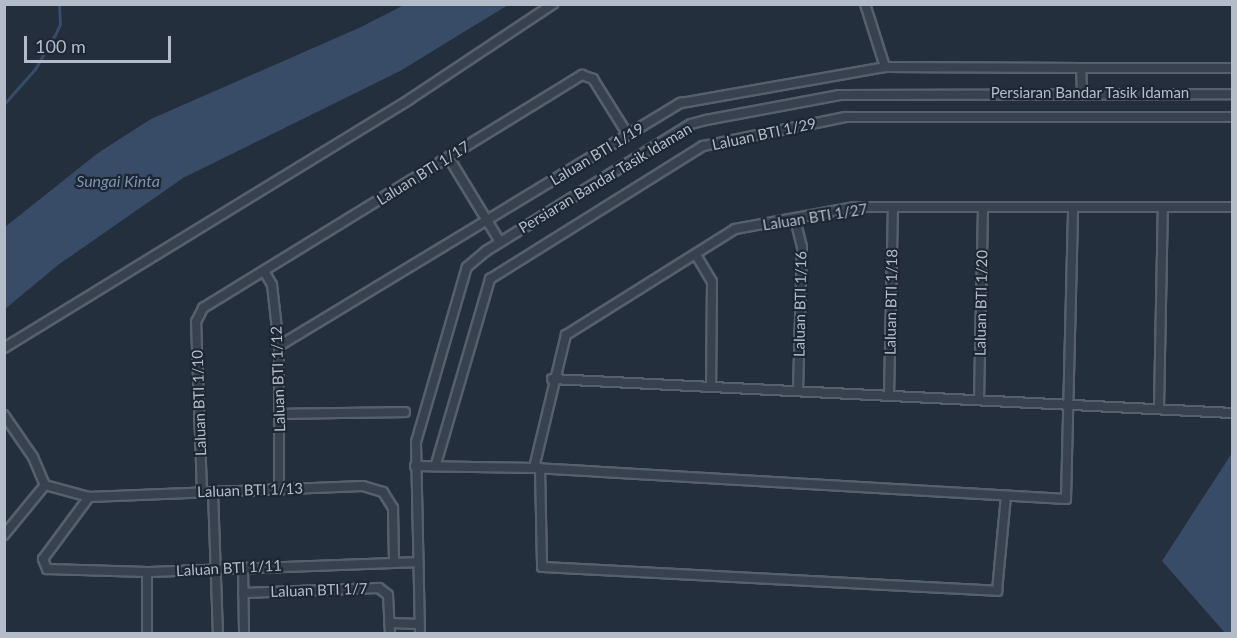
<!DOCTYPE html>
<style>
body{margin:0}
#map{position:relative;width:1237px;height:638px;overflow:hidden;background:#242f3e;font-family:Lato,sans-serif}
div>[style]{position:absolute}
[style*='--x']{left:calc(var(--x)*1px);top:calc(var(--y)*1px);width:calc(var(--w)*1px);rotate:calc(var(--a)*1deg)}
.water>*{inset:0;background:#394c67}
.stream>*{height:3px;margin:-1.5px;padding:0 1.5px;transform-origin:1.5px;border-radius:1.5px;background:#394c67}
.roads{filter:drop-shadow(2px 0 #565f6c) drop-shadow(-2px 0 #565f6c) drop-shadow(0 2px #565f6c) drop-shadow(0 -2px #565f6c)}
.minor>*{height:8px;margin:-4px;padding:0 4px;transform-origin:4px;border-radius:4px;background:#38414e}
span{translate:-50% -50%;white-space:nowrap;text-align:center;line-height:1.15;-webkit-text-stroke:4.5px #1d2633;paint-order:stroke}
.street-label{font-size:15px;color:#b4bcc9}
.water-label{font-size:16px;color:#7c92b1;font-style:italic}
.frame{position:absolute;inset:0;border:6px solid #b4bcc9;pointer-events:none}
.scale{position:absolute;left:24px;top:36px;width:147px;height:27px;box-sizing:border-box;border:3px solid #b4bcc9;border-top:0;padding-left:8px;font-size:18px;line-height:21px;white-space:nowrap;color:#b4bcc9;-webkit-text-stroke:4px #1d2633;paint-order:stroke}
</style>
<div id="map">
<div class="water">
<div style="clip-path:polygon(404px 5px,508px 5px,400px 71px,183px 178px,58px 265px,5px 309px,5px 227px,98px 153px,151px 119px,361px 27px)"></div>
<div style="clip-path:polygon(1232px 453px,1232px 633px,1226px 634px,1162px 561px)"></div>
</div>
<div class="stream">
<div style="--x:4;--y:104;--w:47;--a:-48.5"></div>
<div style="--x:35;--y:69;--w:39;--a:-60"></div>
<div style="--x:55;--y:35;--w:12;--a:-66"></div>
<div style="--x:60;--y:24;--w:20;--a:-93"></div>
</div>
<div class="roads">
<div class="minor">
<div style="--x:885;--y:67;--w:196;--a:0.3"></div>
<div style="--x:1082;--y:93;--w:25;--a:-92"></div>
<div style="--x:1081;--y:68;--w:151;--a:0"></div>
<div style="--x:449;--y:158;--w:98;--a:58.7"></div>
<div style="--x:795;--y:219;--w:29;--a:76"></div>
<div style="--x:802;--y:247;--w:144;--a:91.6"></div>
<div style="--x:696;--y:255;--w:31;--a:59"></div>
<div style="--x:712;--y:282;--w:105;--a:90.5"></div>
<div style="--x:264;--y:271;--w:16;--a:60"></div>
<div style="--x:272;--y:285;--w:61;--a:83.5"></div>
<div style="--x:279;--y:346;--w:143;--a:90"></div>
<div style="--x:279;--y:346;--w:470;--a:-31.2"></div>
<div style="--x:681;--y:103;--w:207;--a:-10"></div>
<div style="--x:885;--y:67;--w:66;--a:-107.6"></div>
<div style="--x:4;--y:348;--w:476;--a:-31.5"></div>
<div style="--x:410;--y:99;--w:172;--a:-33.6"></div>
<div style="--x:552;--y:379;--w:681;--a:2.86"></div>
<div style="--x:889;--y:396;--w:188;--a:-88.8"></div>
<div style="--x:979;--y:399;--w:191;--a:-88.8"></div>
<div style="--x:1159;--y:408;--w:201;--a:-88.9"></div>
<div style="--x:279;--y:414;--w:126;--a:-0.9"></div>
<div style="--x:4;--y:415;--w:51;--a:55.4"></div>
<div style="--x:33;--y:457;--w:30;--a:67"></div>
<div style="--x:436;--y:464;--w:193;--a:-73.7"></div>
<div style="--x:490;--y:279;--w:251;--a:-32"></div>
<div style="--x:703;--y:146;--w:145;--a:-11.5"></div>
<div style="--x:845;--y:117;--w:387;--a:0"></div>
<div style="--x:415;--y:466;--w:119;--a:1"></div>
<div style="--x:534;--y:468;--w:533;--a:3.33"></div>
<div style="--x:1066;--y:499;--w:291;--a:-88.6"></div>
<div style="--x:534;--y:468;--w:137;--a:-76.5"></div>
<div style="--x:566;--y:335;--w:199;--a:-32.1"></div>
<div style="--x:735;--y:229;--w:122;--a:-10.4"></div>
<div style="--x:855;--y:207;--w:377;--a:0"></div>
<div style="--x:540;--y:468;--w:99;--a:88.8"></div>
<div style="--x:542;--y:567;--w:456;--a:3"></div>
<div style="--x:997;--y:591;--w:95;--a:-84.6"></div>
<div style="--x:45;--y:485;--w:46;--a:15.3"></div>
<div style="--x:89;--y:497;--w:274;--a:-2.3"></div>
<div style="--x:363;--y:486;--w:21;--a:17"></div>
<div style="--x:383;--y:492;--w:19;--a:58"></div>
<div style="--x:393;--y:508;--w:53;--a:88.9"></div>
<div style="--x:202;--y:492;--w:170;--a:-92"></div>
<div style="--x:196;--y:322;--w:16;--a:-63"></div>
<div style="--x:203;--y:308;--w:445;--a:-31.6"></div>
<div style="--x:582;--y:75;--w:12;--a:20"></div>
<div style="--x:593;--y:79;--w:66;--a:58"></div>
<div style="--x:213;--y:492;--w:142;--a:88"></div>
<div style="--x:89;--y:497;--w:77;--a:126.6"></div>
<div style="--x:43;--y:559;--w:11;--a:68"></div>
<div style="--x:47;--y:569;--w:100;--a:1.7"></div>
<div style="--x:147;--y:572;--w:270;--a:-2.1"></div>
<div style="--x:4;--y:535;--w:65;--a:-50.6"></div>
<div style="--x:243;--y:567;--w:67;--a:89.1"></div>
<div style="--x:147;--y:572;--w:62;--a:90"></div>
<div style="--x:243;--y:593;--w:136;--a:-2.1"></div>
<div style="--x:379;--y:588;--w:11;--a:38"></div>
<div style="--x:388;--y:595;--w:39;--a:87"></div>
<div style="--x:389;--y:623;--w:30;--a:2"></div>
<div style="--x:420;--y:634;--w:192;--a:-91.2"></div>
<div style="--x:416;--y:442;--w:182;--a:-73.8"></div>
<div style="--x:467;--y:267;--w:25;--a:-40"></div>
<div style="--x:486;--y:251;--w:241;--a:-31.8"></div>
<div style="--x:691;--y:124;--w:16;--a:-15"></div>
<div style="--x:706;--y:120;--w:136;--a:-10.6"></div>
<div style="--x:840;--y:95;--w:392;--a:-0.1"></div>
</div>
</div>
<div class="street-label">
<span style="left:1090px;top:93px">Persiaran Bandar Tasik Idaman</span>
<span style="left:764px;top:134px;rotate:-12deg">Laluan BTI 1/29</span>
<span style="left:597px;top:154px;rotate:-31deg">Laluan BTI 1/19</span>
<span style="left:423px;top:173px;rotate:-32deg">Laluan BTI 1/17</span>
<span style="left:605px;top:178px;rotate:-31deg">Persiaran Bandar Tasik Idaman</span>
<span style="left:815px;top:217px;rotate:-9deg">Laluan BTI 1/27</span>
<span style="left:891px;top:302px;rotate:-89deg">Laluan BTI 1/18</span>
<span style="left:981px;top:303px;rotate:-89deg">Laluan BTI 1/20</span>
<span style="left:800px;top:304px;rotate:-89deg">Laluan BTI 1/16</span>
<span style="left:278px;top:379px;rotate:-92deg">Laluan BTI 1/12</span>
<span style="left:199px;top:403px;rotate:-92deg">Laluan BTI 1/10</span>
<span style="left:250px;top:490px;rotate:-2deg">Laluan BTI 1/13</span>
<span style="left:229px;top:568px;rotate:-3deg">Laluan BTI 1/11</span>
<span style="left:319px;top:590px;rotate:-2deg">Laluan BTI 1/7</span>
</div>
<div class="water-label">
<span style="left:118px;top:181px">Sungai Kinta</span>
</div>
<div class="frame"></div>
<div class="scale">100 m</div>
</div>
